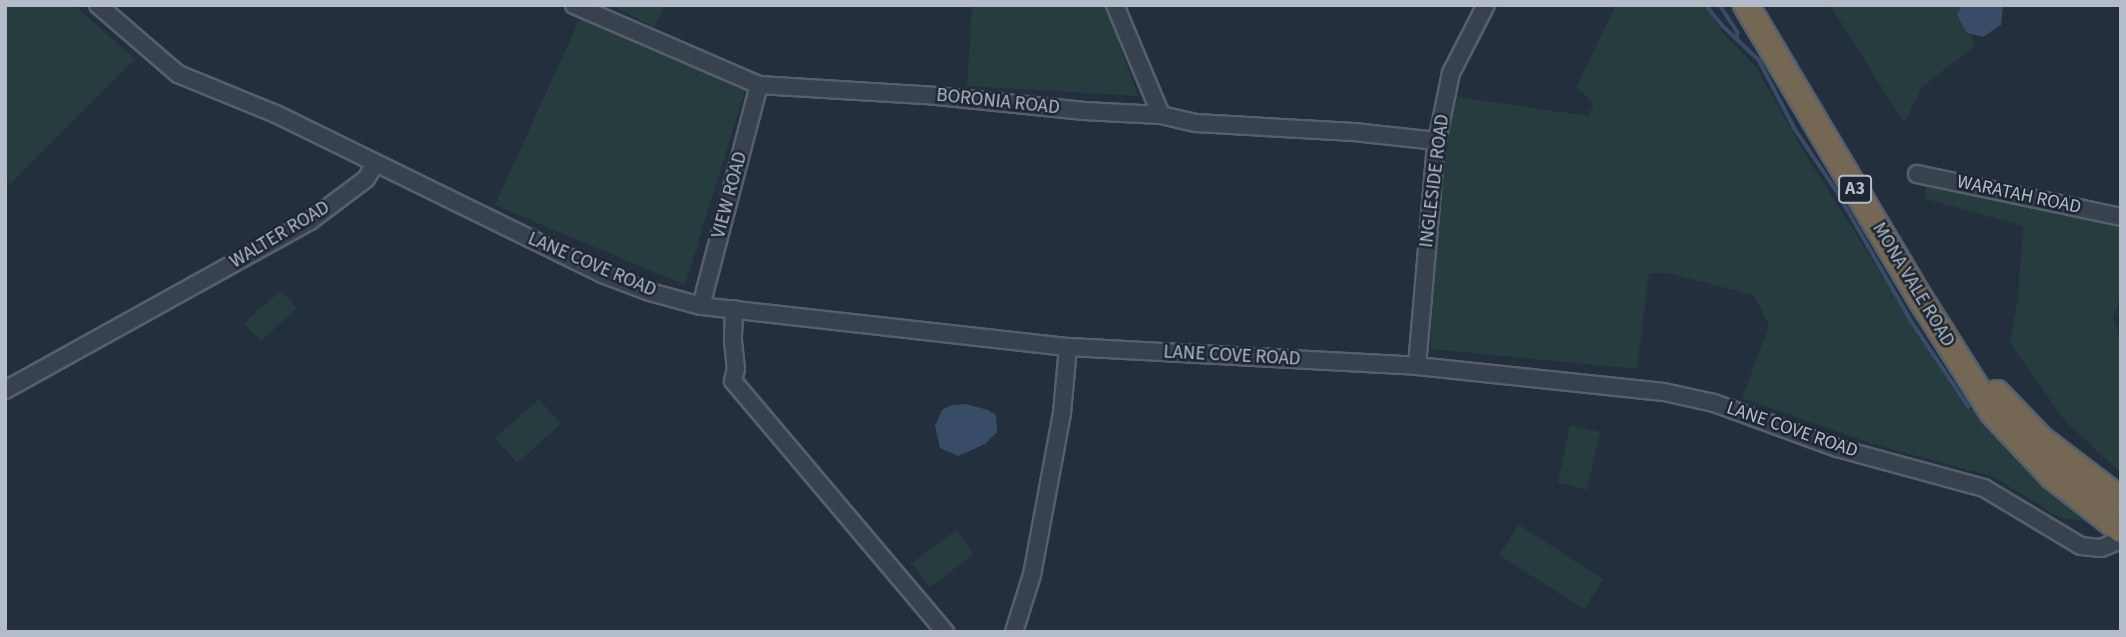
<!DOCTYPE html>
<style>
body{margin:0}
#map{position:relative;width:2126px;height:637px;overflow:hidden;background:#242f3e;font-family:"Source Sans 3",sans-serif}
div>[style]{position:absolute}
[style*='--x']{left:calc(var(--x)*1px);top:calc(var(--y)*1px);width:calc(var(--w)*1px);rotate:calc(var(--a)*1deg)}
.green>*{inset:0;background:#263c3f}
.water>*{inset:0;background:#394c67}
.stream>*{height:3.5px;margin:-1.75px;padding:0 1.75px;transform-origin:1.75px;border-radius:1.75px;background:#394c67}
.roads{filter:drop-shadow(2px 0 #565f6c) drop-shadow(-2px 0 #565f6c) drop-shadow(0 2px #565f6c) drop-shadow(0 -2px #565f6c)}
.minor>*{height:16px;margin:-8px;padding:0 8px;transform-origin:8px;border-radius:8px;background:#38414e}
.highway>*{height:24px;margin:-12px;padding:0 12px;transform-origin:12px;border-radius:12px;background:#746855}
span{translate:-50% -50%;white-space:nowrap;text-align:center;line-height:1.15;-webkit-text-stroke:5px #1d2633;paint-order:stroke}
.shield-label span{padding:2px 5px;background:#1d2633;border:2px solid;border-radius:5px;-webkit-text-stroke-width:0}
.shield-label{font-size:18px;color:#b4bcc9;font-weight:700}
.street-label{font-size:19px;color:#b4bcc9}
.frame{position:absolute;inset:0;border:7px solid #b4bcc9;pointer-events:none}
</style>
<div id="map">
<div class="green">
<div style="clip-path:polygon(5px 5px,74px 5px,135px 59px,10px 184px,5px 179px)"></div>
<div style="clip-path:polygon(610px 5px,665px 5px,654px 27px)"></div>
<div style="clip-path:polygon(972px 5px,1117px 5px,1110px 18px,1138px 96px,967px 86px)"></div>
<div style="clip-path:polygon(1616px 5px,1705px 5px,1723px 33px,1756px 67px,1804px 152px,1963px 403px,1970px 410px,1976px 407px,2091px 522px,2060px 518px,1994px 477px,1870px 443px,1742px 398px,1769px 326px,1754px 295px,1667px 273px,1649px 273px,1637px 369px,1430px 349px,1438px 182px,1457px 97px,1588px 116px,1594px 104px,1576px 87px)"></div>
<div style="clip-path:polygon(1830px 5px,1965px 5px,1974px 47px,1922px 87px,1904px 123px)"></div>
<div style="clip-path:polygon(581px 16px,745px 91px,685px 285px,495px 205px)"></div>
<div style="clip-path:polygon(1925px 182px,2121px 227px,2121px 297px,2113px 318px,2121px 341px,2121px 473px,2065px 421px,2010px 343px,2018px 297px,2023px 226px,1926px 199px)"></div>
<div style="clip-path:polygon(281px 290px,297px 308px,261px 341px,244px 323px)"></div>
<div style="clip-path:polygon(539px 399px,561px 424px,517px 463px,495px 438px)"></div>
<div style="clip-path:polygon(1570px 425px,1600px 432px,1587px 490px,1558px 483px)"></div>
<div style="clip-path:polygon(1519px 525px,1603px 579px,1584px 609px,1499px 555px)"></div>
<div style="clip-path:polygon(956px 530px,974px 554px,930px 587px,912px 563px)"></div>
</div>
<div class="water">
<div style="clip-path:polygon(1962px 5px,2003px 5px,2001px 25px,1983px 37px,1967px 33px,1957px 15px)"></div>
<div style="clip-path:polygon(966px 404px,988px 410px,996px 415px,997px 432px,985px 444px,958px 456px,940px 448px,935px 426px,942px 410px,952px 405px)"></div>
</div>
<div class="stream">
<div style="--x:1706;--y:5;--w:26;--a:51"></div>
<div style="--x:1722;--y:25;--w:51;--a:43.4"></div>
<div style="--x:1759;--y:60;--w:78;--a:62.4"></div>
<div style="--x:1795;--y:129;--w:77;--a:56.1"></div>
<div style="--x:1838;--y:193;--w:149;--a:60.2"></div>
<div style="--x:1912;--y:322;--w:102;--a:56.2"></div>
<div style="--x:1720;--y:5;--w:33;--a:57"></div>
<div style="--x:1738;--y:33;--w:5;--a:101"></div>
</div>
<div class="roads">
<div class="minor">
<div style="--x:98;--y:5;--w:106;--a:40.8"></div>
<div style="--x:178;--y:74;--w:106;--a:22.2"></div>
<div style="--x:276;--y:114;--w:363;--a:26.1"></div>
<div style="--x:602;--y:274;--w:51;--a:20.6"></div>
<div style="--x:650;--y:292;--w:53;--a:15.4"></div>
<div style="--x:701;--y:306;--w:369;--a:6.4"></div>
<div style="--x:1068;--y:347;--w:350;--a:3.1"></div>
<div style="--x:1417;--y:366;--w:248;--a:6"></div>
<div style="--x:1664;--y:392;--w:51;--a:12.4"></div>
<div style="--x:1714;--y:403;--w:131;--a:20.1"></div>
<div style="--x:1837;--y:448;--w:152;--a:15.2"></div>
<div style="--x:1984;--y:488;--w:113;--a:30.9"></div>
<div style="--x:2081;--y:546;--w:20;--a:6"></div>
<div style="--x:2101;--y:548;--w:22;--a:-22"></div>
<div style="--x:574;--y:5;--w:202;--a:23.4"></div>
<div style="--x:759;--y:85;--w:178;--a:3.5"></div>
<div style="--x:937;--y:96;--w:148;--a:5.8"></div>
<div style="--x:1084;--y:111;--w:77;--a:3"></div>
<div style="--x:1161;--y:115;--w:36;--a:13"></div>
<div style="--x:1196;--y:123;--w:158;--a:3.3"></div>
<div style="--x:1354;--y:132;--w:83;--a:6.2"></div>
<div style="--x:1115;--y:5;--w:119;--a:67.3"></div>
<div style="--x:1917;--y:174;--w:208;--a:11.9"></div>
<div style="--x:701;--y:306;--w:228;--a:-75.3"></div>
<div style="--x:734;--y:309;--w:32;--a:92"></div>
<div style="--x:733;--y:341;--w:28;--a:84"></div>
<div style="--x:736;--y:369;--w:12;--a:104"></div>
<div style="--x:733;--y:381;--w:329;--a:49.8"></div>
<div style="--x:1417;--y:366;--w:221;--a:-85.1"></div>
<div style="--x:1436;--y:146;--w:75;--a:-78.4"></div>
<div style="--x:1451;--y:73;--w:76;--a:-62.8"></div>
<div style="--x:5;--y:390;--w:349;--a:-29"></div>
<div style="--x:310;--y:221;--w:70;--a:-36.9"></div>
<div style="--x:366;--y:179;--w:17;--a:-59"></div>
<div style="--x:1014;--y:632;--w:60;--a:-72.5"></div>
<div style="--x:1032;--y:575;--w:165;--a:-79.5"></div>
<div style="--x:1062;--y:413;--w:66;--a:-84.8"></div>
</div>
<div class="highway">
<div style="--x:1746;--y:5;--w:350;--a:59.3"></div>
<div style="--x:1925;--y:306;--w:125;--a:57.7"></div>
<div style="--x:1992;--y:412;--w:88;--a:46.8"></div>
<div style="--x:2052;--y:476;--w:88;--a:38"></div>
<div style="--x:1997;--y:393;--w:64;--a:46.3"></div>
<div style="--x:2041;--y:439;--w:101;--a:37.3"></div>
</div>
</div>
<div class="shield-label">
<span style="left:1855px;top:189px">A3</span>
</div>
<div class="street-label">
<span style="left:998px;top:102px;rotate:6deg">BORONIA ROAD</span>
<span style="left:1435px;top:181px;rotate:-83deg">INGLESIDE ROAD</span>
<span style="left:730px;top:195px;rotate:-75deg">VIEW ROAD</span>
<span style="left:2019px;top:195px;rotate:12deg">WARATAH ROAD</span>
<span style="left:280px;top:235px;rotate:-31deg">WALTER ROAD</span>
<span style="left:592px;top:265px;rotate:23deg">LANE COVE ROAD</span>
<span style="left:1913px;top:285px;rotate:59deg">MONA VALE ROAD</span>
<span style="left:1232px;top:356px;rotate:3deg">LANE COVE ROAD</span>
<span style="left:1792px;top:430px;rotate:19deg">LANE COVE ROAD</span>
</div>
<div class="frame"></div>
</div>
